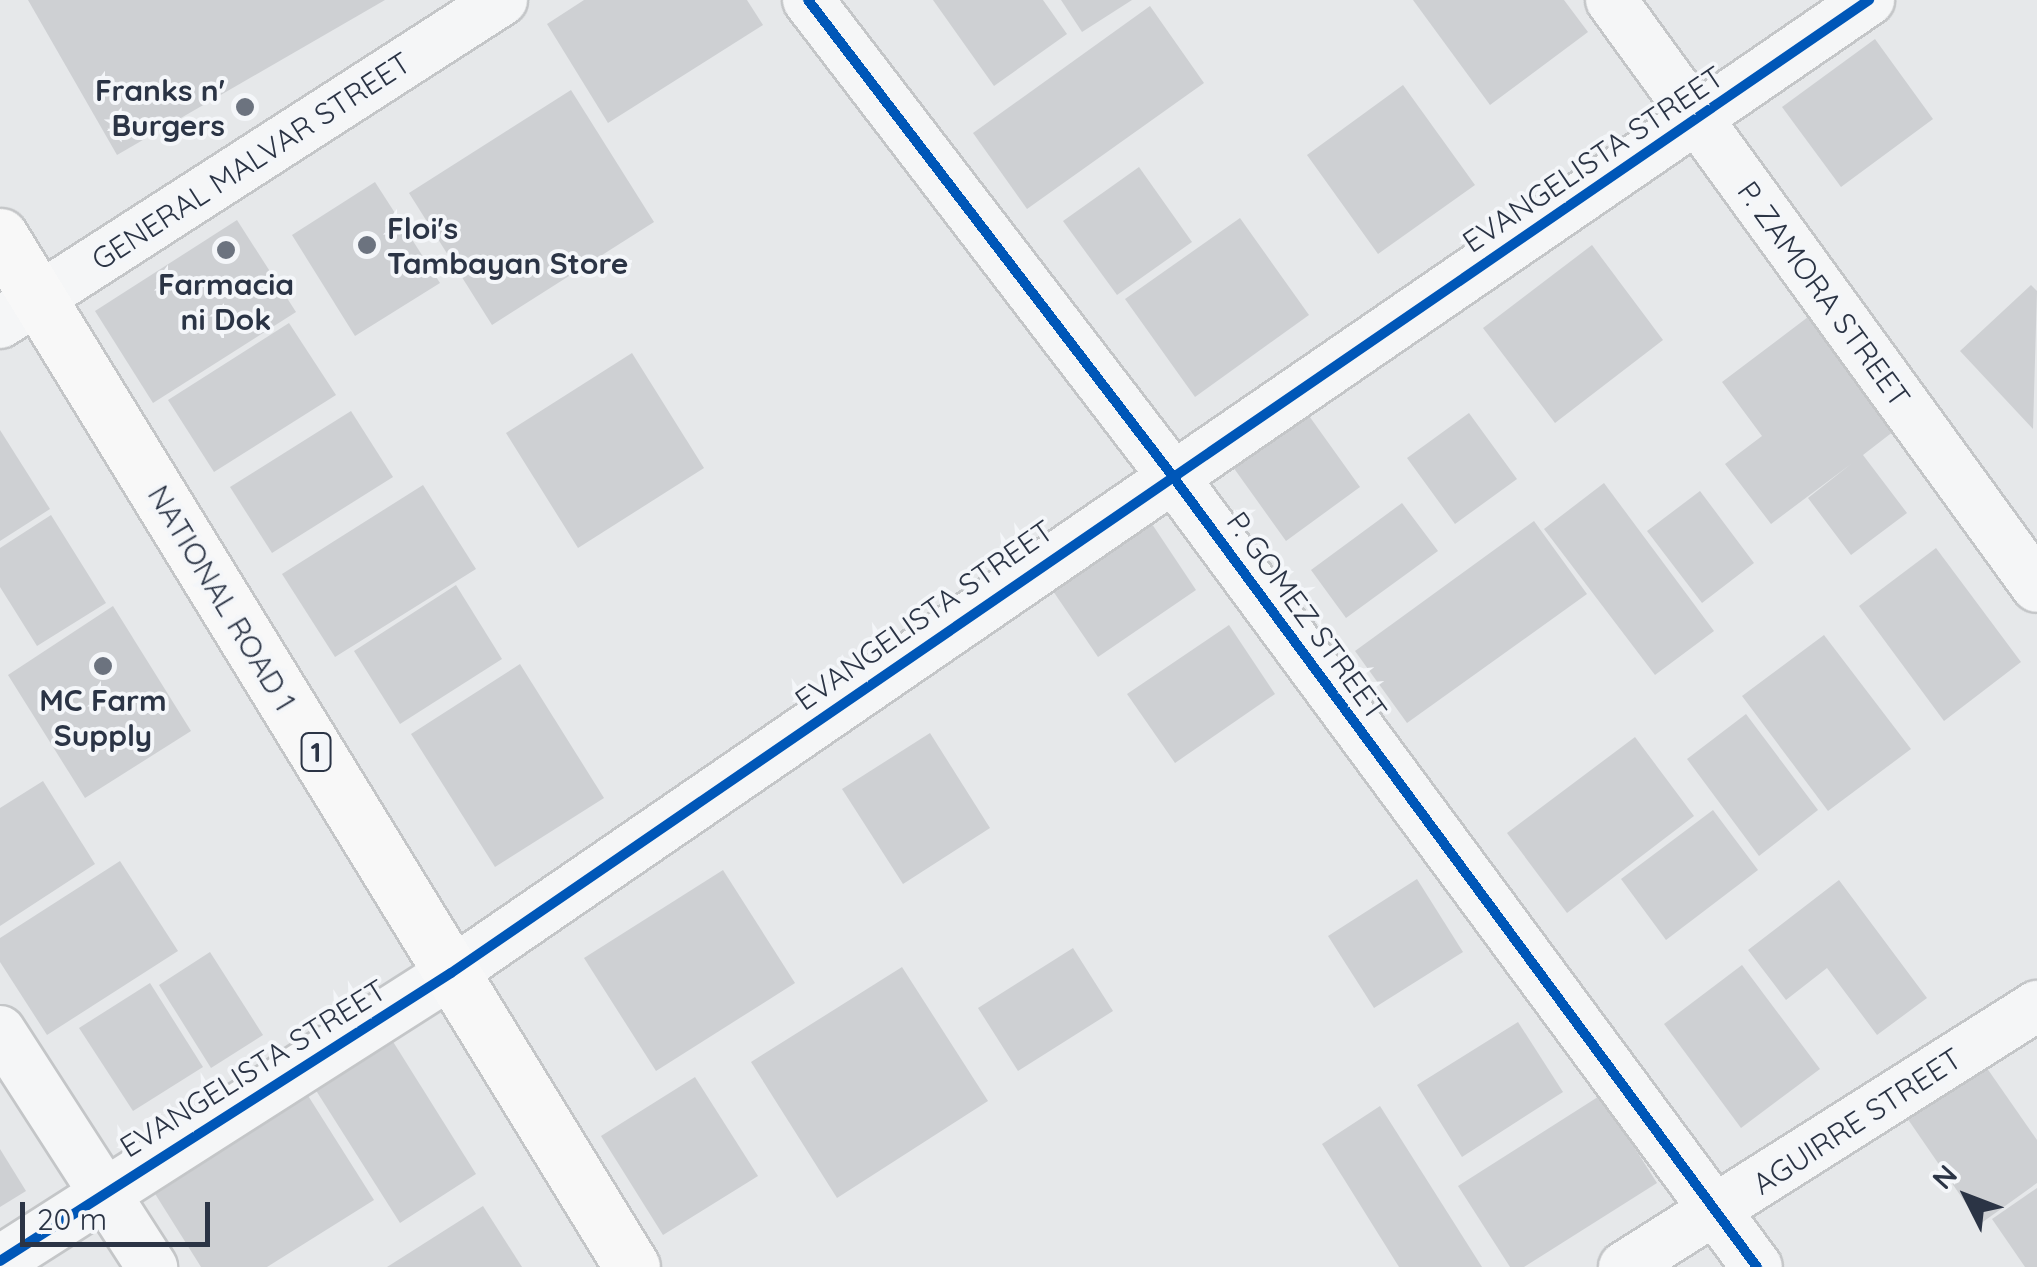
<!DOCTYPE html>
<style>
body{margin:0}
#map{position:relative;width:2037px;height:1267px;overflow:hidden;background:#e6e8ea;font-family:Quicksand,sans-serif}
div>[style]{position:absolute}
[style*='--x']{left:calc(var(--x)*1px);top:calc(var(--y)*1px);width:calc(var(--w)*1px);rotate:calc(var(--a)*1deg)}
.building>*{inset:0;background:#ced0d3}
.roads{filter:drop-shadow(2px 0 #c4c6c8) drop-shadow(-2px 0 #c4c6c8) drop-shadow(0 2px #c4c6c8) drop-shadow(0 -2px #c4c6c8)}
.street>*{height:50px;margin:-25px;padding:0 25px;transform-origin:25px;border-radius:25px;background:#f5f6f7}
.primary>*{height:55px;margin:-27.5px;padding:0 27.5px;transform-origin:27.5px;border-radius:27.5px;background:#f8f8f8}
.cycleway>*{height:10px;margin:-5px;padding:0 5px;transform-origin:5px;border-radius:5px;background:#0057b8}
.dots>*{width:28px;height:28px;translate:-50% -50%;box-sizing:border-box;border:5px solid #f4f6f9;border-radius:50%}
span{translate:-50% -50%;white-space:nowrap;text-align:center;line-height:1.15;-webkit-text-stroke:8px #f4f6f9;paint-order:stroke}
.shield-label span{padding:2px 8px;background:#f4f6f9;border:2px solid;border-radius:8px;-webkit-text-stroke-width:0}
.shield-label{font-size:28px;color:#2b3445;font-weight:700}
.poi-label{font-size:30px;color:#2b3445;font-weight:700}
.right{translate:-100% -50%;text-align:right}
.left{translate:0 -50%;text-align:left}
.street-label{font-size:30px;color:#2b3445}
.north{position:absolute;left:1917px;top:1147px;width:100px;height:100px;-webkit-text-stroke:8px #f4f6f9;paint-order:stroke;rotate:312deg;font-size:28px;font-weight:700;line-height:40px;text-align:center;color:#2b3445}
.north::after{content:'';display:block;margin:auto;width:35px;height:45px;background:#2b3445;clip-path:polygon(50% 0,100% 100%,50% 72%,0 100%)}
.scale{position:absolute;left:20px;top:1202px;width:190px;height:45px;box-sizing:border-box;border:5px solid #2b3445;border-top:0;padding-left:12px;font-size:30px;line-height:35px;white-space:nowrap;color:#2b3445;-webkit-text-stroke:8px #f4f6f9;paint-order:stroke}
</style>
<div id="map">
<div class="building">
<div style="clip-path:polygon(28px 0,385px 0,117px 155px)"></div>
<div style="clip-path:polygon(584px 0,747px 0,763px 25px,608px 123px,547px 24px)"></div>
<div style="clip-path:polygon(933px 0,1043px 0,1067px 34px,994px 86px)"></div>
<div style="clip-path:polygon(1061px 0,1132px 0,1082px 32px)"></div>
<div style="clip-path:polygon(1413px 0,1564px 0,1588px 32px,1490px 105px)"></div>
<div style="clip-path:polygon(1150px 6px,1204px 83px,1027px 209px,973px 133px)"></div>
<div style="clip-path:polygon(1875px 39px,1933px 119px,1841px 187px,1782px 107px)"></div>
<div style="clip-path:polygon(1403px 85px,1475px 185px,1378px 254px,1307px 155px)"></div>
<div style="clip-path:polygon(571px 90px,654px 222px,492px 325px,409px 193px)"></div>
<div style="clip-path:polygon(1139px 167px,1192px 242px,1117px 295px,1063px 221px)"></div>
<div style="clip-path:polygon(375px 182px,440px 283px,355px 336px,292px 235px)"></div>
<div style="clip-path:polygon(1240px 218px,1309px 315px,1195px 397px,1125px 299px)"></div>
<div style="clip-path:polygon(237px 220px,296px 312px,153px 403px,95px 311px)"></div>
<div style="clip-path:polygon(1592px 245px,1663px 340px,1555px 423px,1483px 328px)"></div>
<div style="clip-path:polygon(2031px 285px,2037px 291px,2033px 429px,1960px 351px)"></div>
<div style="clip-path:polygon(1808px 317px,1894px 431px,1863px 455px,1907px 513px,1851px 555px,1808px 498px,1851px 464px,1771px 524px,1725px 464px,1762px 436px,1722px 382px)"></div>
<div style="clip-path:polygon(289px 323px,336px 395px,214px 472px,168px 400px)"></div>
<div style="clip-path:polygon(632px 353px,704px 468px,578px 548px,506px 433px)"></div>
<div style="clip-path:polygon(351px 411px,393px 477px,272px 553px,230px 487px)"></div>
<div style="clip-path:polygon(1307px 413px,1360px 487px,1286px 541px,1233px 467px)"></div>
<div style="clip-path:polygon(1469px 413px,1517px 479px,1455px 524px,1407px 458px)"></div>
<div style="clip-path:polygon(0 430px,50px 509px,0 541px)"></div>
<div style="clip-path:polygon(1604px 483px,1714px 631px,1655px 675px,1544px 529px)"></div>
<div style="clip-path:polygon(423px 485px,476px 569px,335px 657px,282px 574px)"></div>
<div style="clip-path:polygon(1700px 491px,1754px 563px,1702px 603px,1647px 531px)"></div>
<div style="clip-path:polygon(1402px 503px,1438px 551px,1346px 618px,1311px 570px)"></div>
<div style="clip-path:polygon(51px 515px,106px 603px,37px 646px,0 587px,0 548px)"></div>
<div style="clip-path:polygon(1534px 521px,1587px 594px,1407px 723px,1355px 651px)"></div>
<div style="clip-path:polygon(1152px 524px,1196px 590px,1098px 657px,1053px 591px)"></div>
<div style="clip-path:polygon(1936px 548px,2021px 662px,1944px 721px,1859px 606px)"></div>
<div style="clip-path:polygon(456px 585px,502px 659px,400px 724px,354px 651px)"></div>
<div style="clip-path:polygon(113px 606px,191px 731px,85px 798px,8px 675px)"></div>
<div style="clip-path:polygon(1229px 625px,1275px 694px,1175px 763px,1127px 694px)"></div>
<div style="clip-path:polygon(1824px 635px,1911px 749px,1828px 811px,1742px 696px)"></div>
<div style="clip-path:polygon(520px 664px,604px 798px,495px 867px,411px 734px)"></div>
<div style="clip-path:polygon(1746px 714px,1818px 810px,1759px 856px,1687px 759px)"></div>
<div style="clip-path:polygon(930px 733px,990px 828px,903px 884px,842px 789px)"></div>
<div style="clip-path:polygon(1635px 737px,1694px 816px,1567px 913px,1507px 833px)"></div>
<div style="clip-path:polygon(43px 781px,95px 864px,0 926px,0 808px)"></div>
<div style="clip-path:polygon(1713px 810px,1758px 870px,1666px 940px,1621px 879px)"></div>
<div style="clip-path:polygon(120px 861px,178px 951px,47px 1035px,0 962px,0 938px)"></div>
<div style="clip-path:polygon(723px 870px,795px 983px,656px 1071px,584px 958px)"></div>
<div style="clip-path:polygon(1417px 879px,1463px 952px,1374px 1008px,1328px 936px)"></div>
<div style="clip-path:polygon(1839px 880px,1927px 998px,1877px 1035px,1827px 968px,1786px 1000px,1748px 950px)"></div>
<div style="clip-path:polygon(1073px 948px,1113px 1011px,1018px 1071px,978px 1008px)"></div>
<div style="clip-path:polygon(210px 952px,263px 1035px,211px 1068px,159px 985px)"></div>
<div style="clip-path:polygon(1742px 965px,1820px 1069px,1741px 1128px,1664px 1024px)"></div>
<div style="clip-path:polygon(902px 967px,988px 1101px,837px 1198px,751px 1062px)"></div>
<div style="clip-path:polygon(150px 983px,203px 1067px,133px 1111px,79px 1028px)"></div>
<div style="clip-path:polygon(1518px 1022px,1563px 1092px,1462px 1157px,1417px 1085px)"></div>
<div style="clip-path:polygon(387px 1032px,476px 1174px,400px 1223px,310px 1081px)"></div>
<div style="clip-path:polygon(1982px 1061px,2037px 1140px,2037px 1183px,1980px 1224px,1905px 1115px)"></div>
<div style="clip-path:polygon(695px 1077px,758px 1176px,663px 1235px,601px 1136px)"></div>
<div style="clip-path:polygon(300px 1083px,374px 1200px,267px 1267px,201px 1267px,147px 1181px)"></div>
<div style="clip-path:polygon(1601px 1095px,1657px 1183px,1524px 1267px,1510px 1267px,1458px 1186px)"></div>
<div style="clip-path:polygon(1380px 1106px,1482px 1267px,1399px 1267px,1322px 1144px)"></div>
<div style="clip-path:polygon(0 1149px,26px 1191px,0 1207px)"></div>
<div style="clip-path:polygon(2037px 1188px,2037px 1267px,2025px 1267px,1992px 1219px)"></div>
<div style="clip-path:polygon(483px 1206px,522px 1267px,387px 1267px)"></div>
</div>
<div class="roads">
<div class="street">
<div style="--x:808;--y:0;--w:597;--a:52.55"></div>
<div style="--x:1171;--y:474;--w:986;--a:53.54"></div>
<div style="--x:1611;--y:0;--w:725;--a:54.03"></div>
<div style="--x:0;--y:323;--w:597;--a:-32.76"></div>
<div style="--x:0;--y:1031;--w:281;--a:57.2"></div>
<div style="--x:0;--y:1261;--w:535;--a:-32.56"></div>
<div style="--x:451;--y:973;--w:1720;--a:-34.46"></div>
<div style="--x:1624;--y:1267;--w:489;--a:-32.3"></div>
</div>
<div class="primary">
<div style="--x:0;--y:236;--w:1209;--a:58.49"></div>
</div>
</div>
<div class="cycleway">
<div style="--x:808;--y:0;--w:597;--a:52.55"></div>
<div style="--x:1171;--y:474;--w:986;--a:53.54"></div>
<div style="--x:0;--y:1261;--w:535;--a:-32.56"></div>
<div style="--x:451;--y:973;--w:1720;--a:-34.46"></div>
</div>
<div class="dots">
<div style="left:245px;top:107px;background:#6c737f"></div>
<div style="left:367px;top:245px;background:#6c737f"></div>
<div style="left:226px;top:250px;background:#6c737f"></div>
<div style="left:103px;top:666px;background:#6c737f"></div>
</div>
<div class="shield-label">
<span style="left:316px;top:752px">1</span>
</div>
<div class="poi-label">
<span class="right" style="left:225px;top:107px">Franks n'<br>Burgers</span>
<span class="left" style="left:387px;top:245px">Floi's<br>Tambayan Store</span>
<span style="left:226px;top:301px">Farmacia<br>ni Dok</span>
<span style="left:103px;top:717px">MC Farm<br>Supply</span>
</div>
<div class="street-label">
<span style="left:1593px;top:159px;rotate:-34deg">EVANGELISTA STREET</span>
<span style="left:251px;top:161px;rotate:-33deg">GENERAL MALVAR STREET</span>
<span style="left:1824px;top:294px;rotate:54deg">P. ZAMORA STREET</span>
<span style="left:222px;top:598px;rotate:59deg">NATIONAL ROAD 1</span>
<span style="left:924px;top:615px;rotate:-35deg">EVANGELISTA STREET</span>
<span style="left:1307px;top:616px;rotate:54deg">P. GOMEZ STREET</span>
<span style="left:253px;top:1068px;rotate:-32deg">EVANGELISTA STREET</span>
<span style="left:1857px;top:1121px;rotate:-33deg">AGUIRRE STREET</span>
</div>
<div class="north">N</div>
<div class="scale">20 m</div>
</div>
